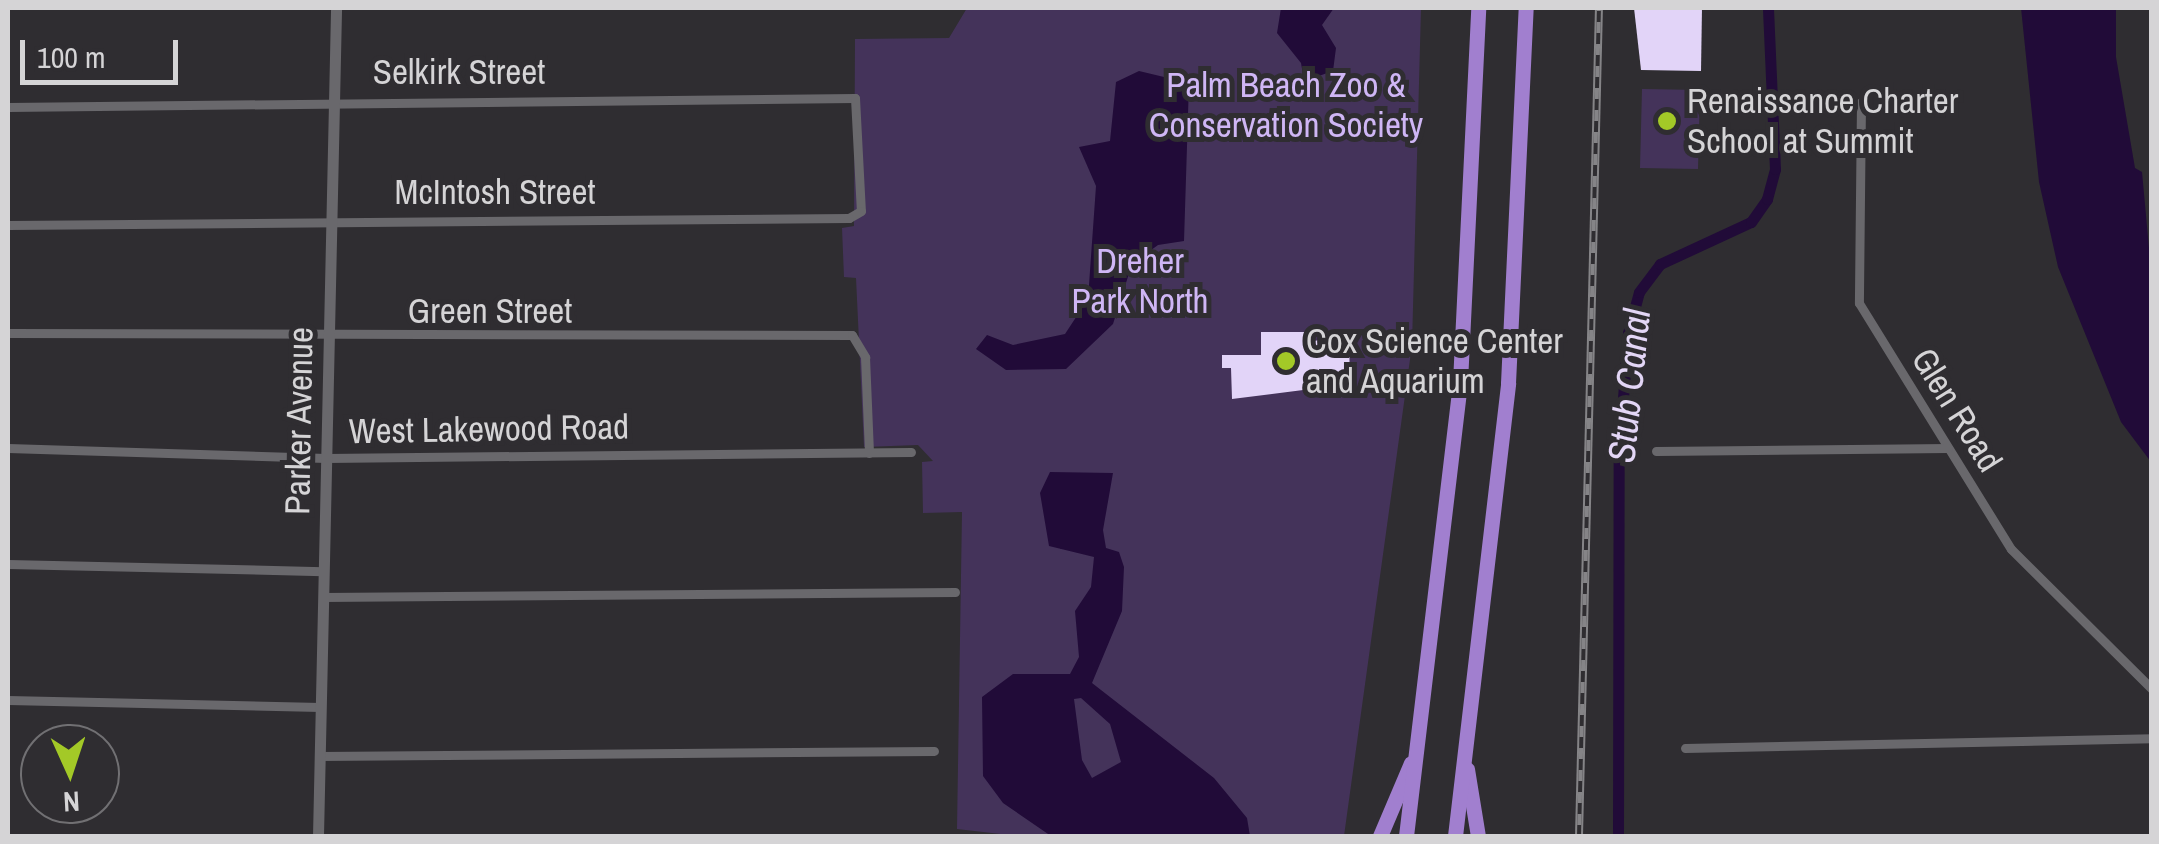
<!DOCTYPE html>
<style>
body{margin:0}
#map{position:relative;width:2159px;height:844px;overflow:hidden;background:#2f2d31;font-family:"Archivo Narrow",sans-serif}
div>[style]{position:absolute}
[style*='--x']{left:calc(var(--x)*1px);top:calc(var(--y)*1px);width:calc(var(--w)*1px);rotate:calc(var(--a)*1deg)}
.green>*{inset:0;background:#44335a}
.water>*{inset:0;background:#210b38}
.canal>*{height:11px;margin:-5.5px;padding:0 5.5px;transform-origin:5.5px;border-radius:5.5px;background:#210b38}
.building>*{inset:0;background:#e2d4f8}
.minor>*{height:9px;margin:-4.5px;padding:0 4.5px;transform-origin:4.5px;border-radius:4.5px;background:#69686c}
.tertiary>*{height:11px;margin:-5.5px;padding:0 5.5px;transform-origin:5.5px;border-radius:5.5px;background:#69686c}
.motorway>*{height:15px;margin:-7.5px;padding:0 7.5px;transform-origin:7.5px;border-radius:7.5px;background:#a17fcf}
.rail>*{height:8px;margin-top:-4px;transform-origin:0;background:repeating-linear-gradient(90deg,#2f2d31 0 11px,#858487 0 22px);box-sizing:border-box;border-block:2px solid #858487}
.dots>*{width:28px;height:28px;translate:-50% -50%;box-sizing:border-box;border:5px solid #2f2d31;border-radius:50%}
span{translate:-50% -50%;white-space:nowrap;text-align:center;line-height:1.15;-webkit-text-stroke:10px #2f2d31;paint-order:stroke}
.street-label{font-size:35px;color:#d5d4d6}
.park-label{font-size:35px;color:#cfb6f5}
.poi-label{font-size:35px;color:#d5d4d6}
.left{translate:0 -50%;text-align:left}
.water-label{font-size:38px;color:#e3d6f6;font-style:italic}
.frame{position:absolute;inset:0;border:10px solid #d5d4d6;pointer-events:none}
.north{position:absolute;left:20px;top:724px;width:100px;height:100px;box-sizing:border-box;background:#2f2d31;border:2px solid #717073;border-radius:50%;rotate:177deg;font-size:28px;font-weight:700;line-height:40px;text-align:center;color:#d5d4d6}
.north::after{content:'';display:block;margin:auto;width:35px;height:45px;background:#a3c927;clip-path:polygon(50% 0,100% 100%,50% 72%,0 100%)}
.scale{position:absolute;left:20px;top:40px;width:158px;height:45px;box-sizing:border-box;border:5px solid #d5d4d6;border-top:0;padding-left:12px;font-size:30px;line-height:35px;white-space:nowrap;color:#d5d4d6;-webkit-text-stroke:8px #2f2d31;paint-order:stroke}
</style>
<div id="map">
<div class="green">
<div style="clip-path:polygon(967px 8px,1421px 8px,1412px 345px,1344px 836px,1019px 836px,957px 829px,962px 512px,923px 513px,922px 462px,933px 461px,918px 445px,864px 447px,856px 278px,844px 277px,842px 228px,854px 226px,855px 39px,949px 38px)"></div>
<div style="clip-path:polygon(1642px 89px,1700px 90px,1698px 169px,1640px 168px)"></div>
</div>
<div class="water">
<div style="clip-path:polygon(1281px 8px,1334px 8px,1322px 25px,1336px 48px,1333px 71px,1313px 78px,1306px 92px,1301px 63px,1277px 33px)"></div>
<div style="clip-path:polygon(2021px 8px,2116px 8px,2116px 57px,2135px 168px,2142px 172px,2150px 259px,2151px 462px,2121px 422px,2058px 267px,2039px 182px)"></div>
<div style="clip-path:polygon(1139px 71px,1189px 83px,1184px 241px,1158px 245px,1132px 264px,1113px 324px,1066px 369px,1006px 370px,976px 349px,987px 335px,1013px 345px,1065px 334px,1088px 299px,1096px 186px,1079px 147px,1110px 141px,1116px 82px)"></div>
<div style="clip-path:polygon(evenodd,1050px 472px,1113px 473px,1103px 530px,1106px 548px,1119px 552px,1124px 567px,1122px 611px,1092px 683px,1214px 778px,1247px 818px,1250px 836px,1051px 836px,1003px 803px,983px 776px,982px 697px,1013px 674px,1070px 674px,1079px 657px,1075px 611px,1091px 587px,1094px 557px,1049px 546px,1040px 493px,1050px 472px,1081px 698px,1110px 724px,1121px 762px,1092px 778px,1082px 760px,1074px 699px,1081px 698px)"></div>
</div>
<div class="canal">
<div style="--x:1618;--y:836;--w:386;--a:-89.9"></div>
<div style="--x:1619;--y:450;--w:117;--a:-85.6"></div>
<div style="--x:1628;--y:333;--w:42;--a:-75"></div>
<div style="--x:1639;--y:292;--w:35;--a:-53"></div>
<div style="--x:1660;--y:264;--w:100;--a:-24.8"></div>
<div style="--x:1751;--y:222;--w:28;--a:-55"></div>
<div style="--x:1767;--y:199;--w:31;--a:-75"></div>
<div style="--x:1775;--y:169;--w:161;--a:-92.5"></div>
</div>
<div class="building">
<div style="clip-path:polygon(1634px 8px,1702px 8px,1701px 71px,1641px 70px)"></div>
<div style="clip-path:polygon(1261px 332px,1308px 332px,1308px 342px,1349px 335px,1350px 384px,1232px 399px,1231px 368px,1222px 368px,1222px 355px,1261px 355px)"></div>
</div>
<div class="minor">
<div style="--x:1861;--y:102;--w:201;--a:90.6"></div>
<div style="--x:1859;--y:303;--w:289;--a:58.3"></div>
<div style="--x:2011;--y:549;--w:199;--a:44.8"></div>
<div style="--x:8;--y:107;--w:847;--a:-0.61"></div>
<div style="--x:855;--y:98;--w:113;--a:87"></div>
<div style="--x:861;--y:211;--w:14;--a:150"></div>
<div style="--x:849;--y:218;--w:841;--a:179.52"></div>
<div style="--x:8;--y:333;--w:844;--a:0.14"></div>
<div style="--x:852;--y:335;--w:26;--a:59"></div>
<div style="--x:865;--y:357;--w:96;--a:87.6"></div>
<div style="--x:8;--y:448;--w:318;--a:1.8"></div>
<div style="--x:326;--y:458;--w:585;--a:-0.59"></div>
<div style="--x:1656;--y:451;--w:292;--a:-0.6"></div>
<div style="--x:8;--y:564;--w:315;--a:1.3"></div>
<div style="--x:323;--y:597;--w:632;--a:-0.45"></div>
<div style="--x:8;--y:700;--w:312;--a:1.3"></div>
<div style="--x:1685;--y:748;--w:467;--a:-1.2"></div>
<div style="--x:319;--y:756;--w:615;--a:-0.47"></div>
</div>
<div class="tertiary">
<div style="--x:318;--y:836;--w:828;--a:-88.75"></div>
</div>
<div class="motorway">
<div style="--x:1467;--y:769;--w:68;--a:80.7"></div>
<div style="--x:1380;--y:836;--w:79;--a:-67"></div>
<div style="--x:1406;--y:836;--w:457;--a:-83.2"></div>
<div style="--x:1460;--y:382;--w:374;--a:-87.2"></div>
<div style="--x:1455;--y:836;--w:456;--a:-83.3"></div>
<div style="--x:1508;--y:383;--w:375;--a:-87.3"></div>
</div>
<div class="rail">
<div style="--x:1579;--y:836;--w:828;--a:-88.62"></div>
</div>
<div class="dots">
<div style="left:1667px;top:121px;background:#a3c927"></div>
<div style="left:1286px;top:361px;background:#a3c927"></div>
</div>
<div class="street-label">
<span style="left:459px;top:72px">Selkirk Street</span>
<span style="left:495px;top:192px">McIntosh Street</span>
<span style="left:490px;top:311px">Green Street</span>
<span style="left:1957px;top:410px;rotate:58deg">Glen Road</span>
<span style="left:299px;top:421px;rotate:-89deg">Parker Avenue</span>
<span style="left:489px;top:429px;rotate:-1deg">West Lakewood Road</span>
</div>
<div class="park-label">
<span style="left:1286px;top:105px">Palm Beach Zoo &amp;<br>Conservation Society</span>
<span style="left:1140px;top:281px">Dreher<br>Park North</span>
</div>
<div class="poi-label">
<span class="left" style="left:1687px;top:121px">Renaissance Charter<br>School at Summit</span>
<span class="left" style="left:1306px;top:361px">Cox Science Center<br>and Aquarium</span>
</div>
<div class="water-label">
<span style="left:1629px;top:386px;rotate:-84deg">Stub Canal</span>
</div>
<div class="frame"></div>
<div class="north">N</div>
<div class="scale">100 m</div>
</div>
